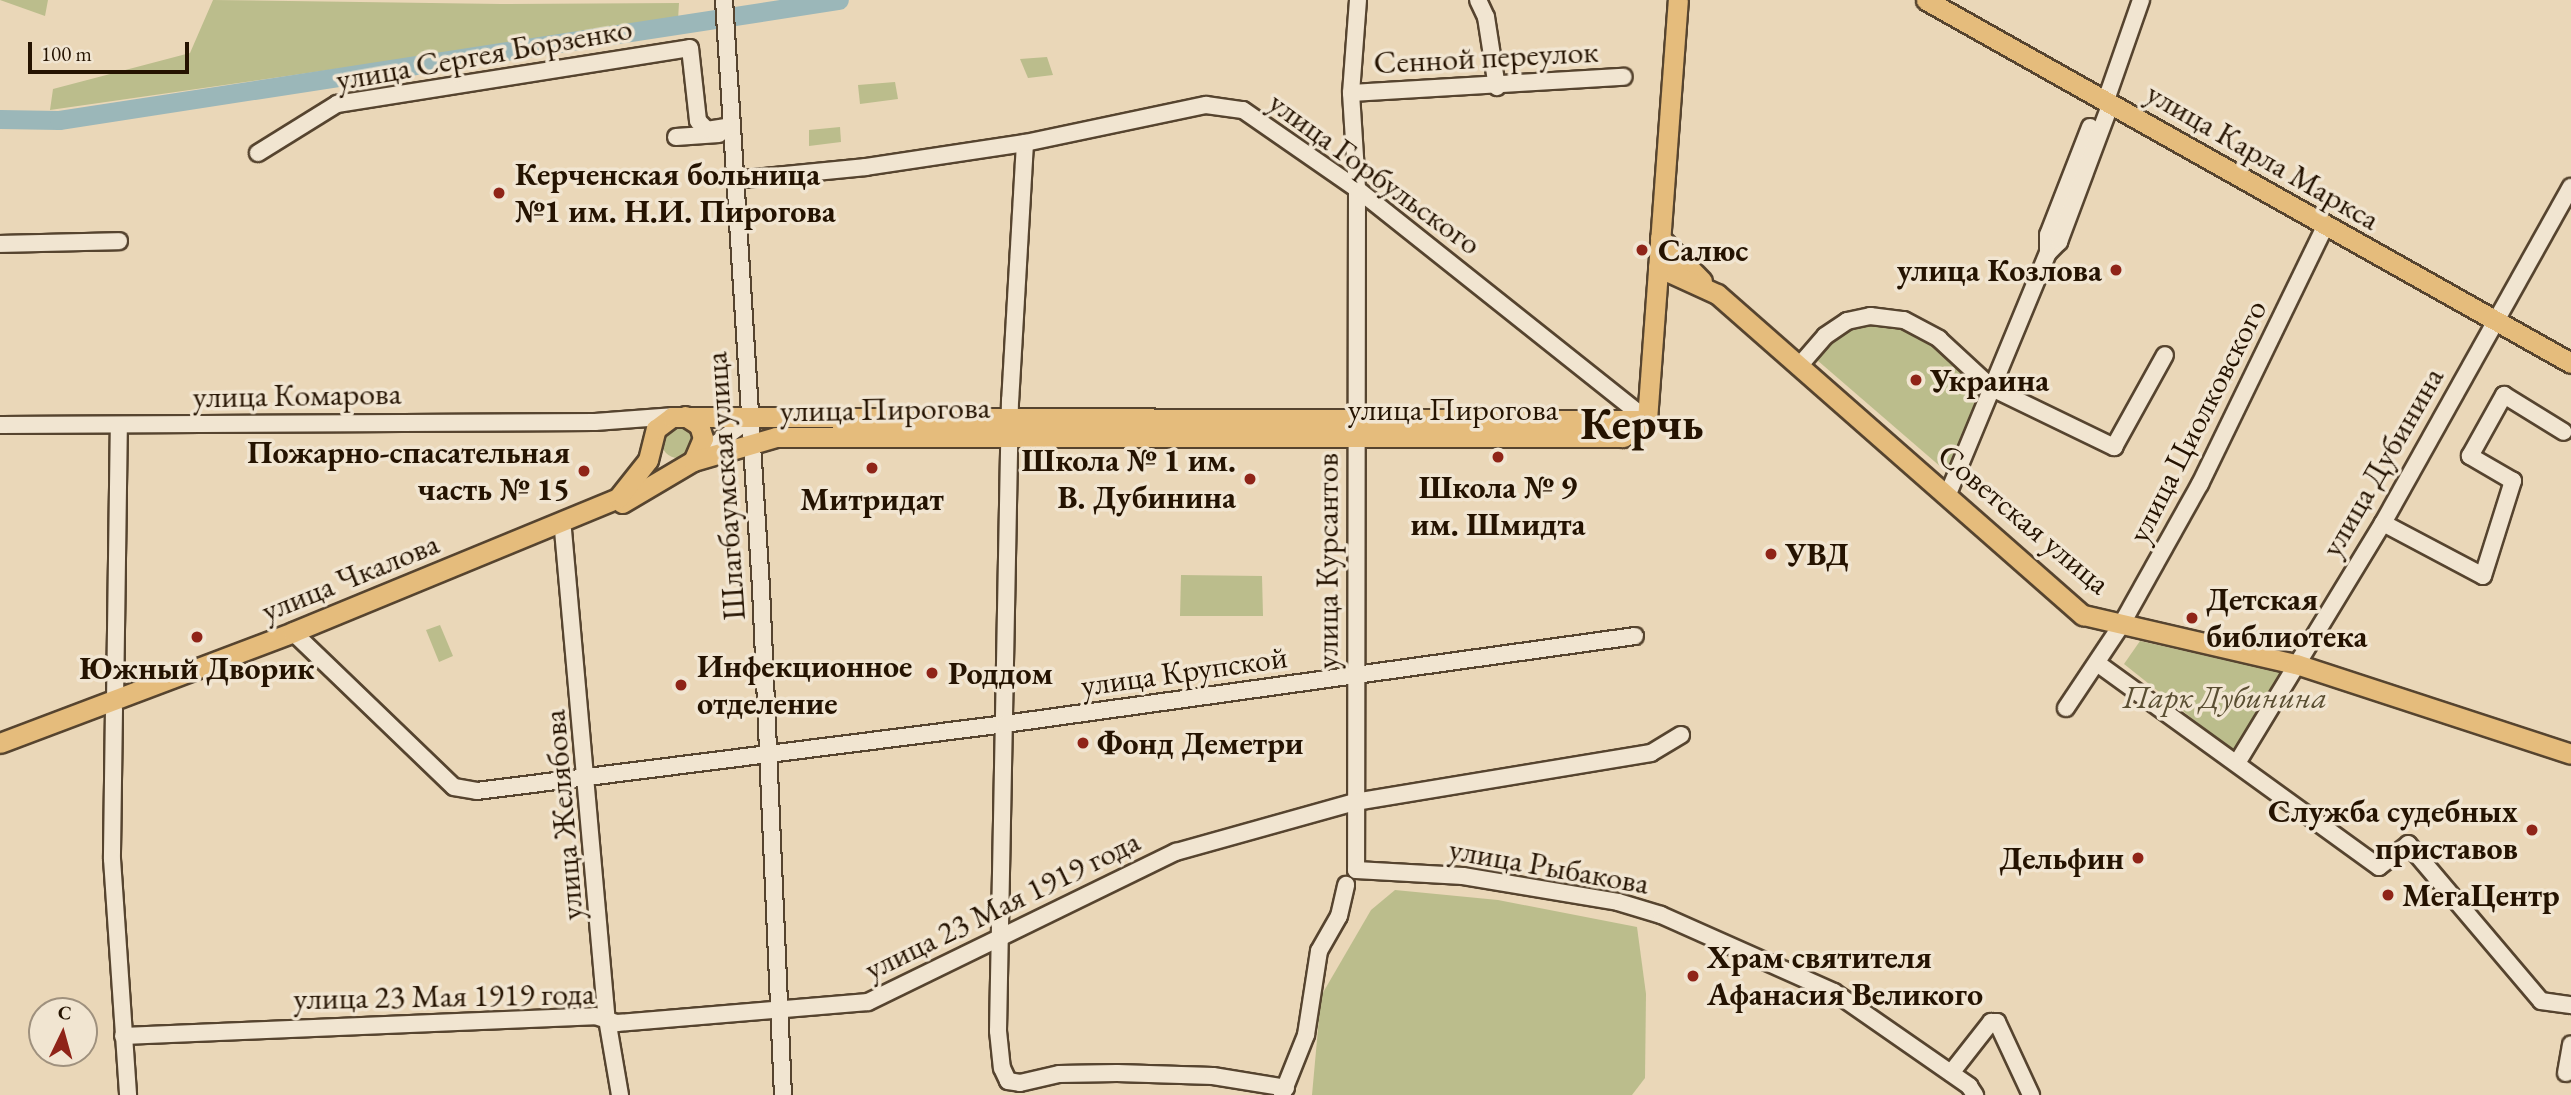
<!DOCTYPE html>
<meta charset="utf-8">
<style>
body{margin:0}
#map{position:relative;width:2571px;height:1095px;overflow:hidden;background:#ead7b8;font-family:"EB Garamond",serif}
div>[style]{position:absolute}
[style*='--x']{left:calc(var(--x)*1px);top:calc(var(--y)*1px);width:calc(var(--w)*1px);rotate:calc(var(--a)*1deg)}
.green>*{inset:0;background:#bbbd8c}
.round{border-radius:50%}
.river>*{height:19px;margin:-9.5px;padding:0 9.5px;transform-origin:9.5px;border-radius:9.5px;background:#9bb7b9}
.roads{filter:drop-shadow(2px 0 #56442f) drop-shadow(-2px 0 #56442f) drop-shadow(0 2px #56442f) drop-shadow(0 -2px #56442f)}
.minor>*{height:16px;margin:-8px;padding:0 8px;transform-origin:8px;border-radius:8px;background:#f1e5d1}
.major>*{height:19px;margin:-9.5px;padding:0 9.5px;transform-origin:9.5px;border-radius:9.5px;background:#e5bc7c}
.dots>*{width:19px;height:19px;translate:-50% -50%;box-sizing:border-box;border:4px solid #f1e5d1;border-radius:50%}
span{translate:-50% -50%;white-space:nowrap;text-align:center;line-height:1.15;-webkit-text-stroke:7px #f1e5d1;paint-order:stroke}
.street-label{font-size:32px;color:#251301}
.poi-label{font-size:32px;color:#251301;font-weight:700}
.left{translate:0 -50%;text-align:left}
.right{translate:-100% -50%;text-align:right}
.park-label{font-size:32px;color:#5a4e32;font-style:italic}
.town-label{font-size:46px;color:#251301;font-weight:700}
.north{position:absolute;left:28px;top:997px;width:70px;height:70px;box-sizing:border-box;background:#f1e5d1;border:2px solid #9f917e;border-radius:50%;rotate:5deg;font-size:19px;font-weight:700;line-height:28px;text-align:center;color:#251301}
.north::after{content:'';display:block;margin:auto;width:24px;height:32px;background:#8f2418;clip-path:polygon(50% 0,100% 100%,50% 72%,0 100%)}
.scale{position:absolute;left:28px;top:42px;width:161px;height:32px;box-sizing:border-box;border:4px solid #251301;border-top:0;padding-left:9px;font-size:21px;line-height:24px;white-space:nowrap;color:#251301;-webkit-text-stroke:5px #f1e5d1;paint-order:stroke}
</style>
<div id="map">
<div class="green">
<div style="clip-path:polygon(0 0,48px 0,45px 16px)"></div>
<div style="clip-path:polygon(213px 0,501px 4px,679px 3px,678px 20px,50px 110px,53px 89px,190px 53px)"></div>
<div style="clip-path:polygon(1047px 57px,1053px 75px,1028px 78px,1020px 59px)"></div>
<div style="clip-path:polygon(895px 82px,898px 99px,860px 104px,858px 85px)"></div>
<div style="clip-path:polygon(840px 127px,841px 142px,809px 146px,809px 130px)"></div>
<div style="clip-path:polygon(1863px 324px,1895px 324px,1925px 338px,1985px 391px,1949px 474px,1817px 360px,1839px 333px)"></div>
<div class="round" style="left:661px;top:424px;width:34px;height:34px"></div>
<div style="clip-path:polygon(1181px 575px,1262px 576px,1263px 616px,1180px 616px)"></div>
<div style="clip-path:polygon(440px 625px,453px 656px,439px 662px,426px 630px)"></div>
<div style="clip-path:polygon(2140px 641px,2283px 673px,2233px 751px,2124px 664px)"></div>
<div style="clip-path:polygon(1395px 890px,1498px 900px,1637px 927px,1646px 994px,1645px 1078px,1632px 1095px,1312px 1095px,1321px 996px,1371px 910px)"></div>
</div>
<div class="river">
<div style="--x:0;--y:119;--w:59;--a:1"></div>
<div style="--x:59;--y:120;--w:789;--a:-8.75"></div>
</div>
<div class="roads">
<div class="minor">
<div style="--x:724;--y:0;--w:589;--a:86.4"></div>
<div style="--x:761;--y:588;--w:507;--a:87.52"></div>
<div style="--x:1358;--y:0;--w:93;--a:94.3"></div>
<div style="--x:1351;--y:93;--w:96;--a:86.4"></div>
<div style="--x:1357;--y:189;--w:681;--a:90.08"></div>
<div style="--x:1356;--y:870;--w:107;--a:3.2"></div>
<div style="--x:1463;--y:876;--w:157;--a:9.5"></div>
<div style="--x:1618;--y:902;--w:45;--a:16.8"></div>
<div style="--x:1661;--y:915;--w:189;--a:24"></div>
<div style="--x:1834;--y:992;--w:165;--a:34.8"></div>
<div style="--x:1969;--y:1086;--w:11;--a:56"></div>
<div style="--x:1478;--y:0;--w:19;--a:65"></div>
<div style="--x:1486;--y:17;--w:71;--a:81.1"></div>
<div style="--x:1351;--y:93;--w:273;--a:-3.4"></div>
<div style="--x:2106;--y:100;--w:106;--a:-70.7"></div>
<div style="--x:676;--y:137;--w:43;--a:-4"></div>
<div style="--x:1025;--y:143;--w:257;--a:93.3"></div>
<div style="--x:1010;--y:400;--w:631;--a:91.09"></div>
<div style="--x:998;--y:1031;--w:37;--a:84"></div>
<div style="--x:1002;--y:1068;--w:14;--a:65"></div>
<div style="--x:1008;--y:1081;--w:12;--a:9"></div>
<div style="--x:1020;--y:1083;--w:40;--a:-13"></div>
<div style="--x:1059;--y:1074;--w:58;--a:-1"></div>
<div style="--x:1117;--y:1073;--w:96;--a:1.8"></div>
<div style="--x:1213;--y:1076;--w:74;--a:9.3"></div>
<div style="--x:258;--y:153;--w:93;--a:-31.8"></div>
<div style="--x:337;--y:104;--w:357;--a:-9"></div>
<div style="--x:690;--y:48;--w:73;--a:83.7"></div>
<div style="--x:698;--y:121;--w:13;--a:45"></div>
<div style="--x:707;--y:130;--w:24;--a:-9"></div>
<div style="--x:734;--y:180;--w:133;--a:-5.6"></div>
<div style="--x:866;--y:167;--w:161;--a:-8.6"></div>
<div style="--x:1025;--y:143;--w:185;--a:-11.9"></div>
<div style="--x:1206;--y:105;--w:37;--a:8"></div>
<div style="--x:1243;--y:110;--w:139;--a:34.7"></div>
<div style="--x:1357;--y:189;--w:371;--a:38.5"></div>
<div style="--x:0;--y:244;--w:119;--a:-1.4"></div>
<div style="--x:2048;--y:253;--w:18;--a:-90"></div>
<div style="--x:2048;--y:235;--w:116;--a:-68.7"></div>
<div style="--x:1800;--y:365;--w:38;--a:-49"></div>
<div style="--x:1825;--y:336;--w:27;--a:-34"></div>
<div style="--x:1847;--y:321;--w:24;--a:-12"></div>
<div style="--x:1870;--y:316;--w:34;--a:7"></div>
<div style="--x:1904;--y:320;--w:40;--a:28"></div>
<div style="--x:1939;--y:339;--w:72;--a:42.8"></div>
<div style="--x:1992;--y:388;--w:136;--a:25.8"></div>
<div style="--x:2114;--y:447;--w:105;--a:-61"></div>
<div style="--x:0;--y:425;--w:595;--a:-0.29"></div>
<div style="--x:595;--y:422;--w:80;--a:-4.3"></div>
<div style="--x:697;--y:458;--w:64;--a:-36.7"></div>
<div style="--x:1948;--y:494;--w:261;--a:-67.5"></div>
<div style="--x:2048;--y:253;--w:16;--a:-45"></div>
<div style="--x:2059;--y:242;--w:148;--a:-69.5"></div>
<div style="--x:2383;--y:523;--w:113;--a:27.9"></div>
<div style="--x:2483;--y:576;--w:100;--a:-72.5"></div>
<div style="--x:2513;--y:481;--w:50;--a:-149.8"></div>
<div style="--x:2470;--y:456;--w:70;--a:-60.9"></div>
<div style="--x:2504;--y:395;--w:70;--a:31.7"></div>
<div style="--x:563;--y:530;--w:491;--a:84.9"></div>
<div style="--x:607;--y:1019;--w:77;--a:80.3"></div>
<div style="--x:298;--y:637;--w:216;--a:43.9"></div>
<div style="--x:454;--y:787;--w:23;--a:10"></div>
<div style="--x:477;--y:791;--w:532;--a:-7.23"></div>
<div style="--x:1005;--y:724;--w:636;--a:-7.95"></div>
<div style="--x:2097;--y:663;--w:348;--a:35.9"></div>
<div style="--x:2379;--y:867;--w:37;--a:-38"></div>
<div style="--x:2408;--y:844;--w:206;--a:49.7"></div>
<div style="--x:2541;--y:1001;--w:30;--a:8"></div>
<div style="--x:115;--y:702;--w:276;--a:-89.2"></div>
<div style="--x:2066;--y:708;--w:97;--a:-56.3"></div>
<div style="--x:2120;--y:627;--w:164;--a:-60.8"></div>
<div style="--x:2200;--y:484;--w:287;--a:-64.1"></div>
<div style="--x:114;--y:709;--w:150;--a:90.8"></div>
<div style="--x:112;--y:859;--w:237;--a:86.1"></div>
<div style="--x:2237;--y:763;--w:281;--a:-58.7"></div>
<div style="--x:2383;--y:523;--w:385;--a:-60.8"></div>
<div style="--x:123;--y:1036;--w:472;--a:-2.4"></div>
<div style="--x:595;--y:1016;--w:23;--a:18"></div>
<div style="--x:617;--y:1023;--w:252;--a:-4.8"></div>
<div style="--x:868;--y:1002;--w:343;--a:-26"></div>
<div style="--x:1176;--y:852;--w:186;--a:-15.6"></div>
<div style="--x:1355;--y:802;--w:300;--a:-9.4"></div>
<div style="--x:1651;--y:753;--w:35;--a:-31"></div>
<div style="--x:1951;--y:1073;--w:65;--a:-51.9"></div>
<div style="--x:1991;--y:1022;--w:6;--a:0"></div>
<div style="--x:1997;--y:1022;--w:81;--a:65"></div>
<div style="--x:2566;--y:1073;--w:29;--a:-80"></div>
<div style="--x:1282;--y:1095;--w:65;--a:-68.2"></div>
<div style="--x:1306;--y:1035;--w:85;--a:-81.2"></div>
<div style="--x:1319;--y:951;--w:40;--a:-60.3"></div>
<div style="--x:1339;--y:916;--w:32;--a:-77"></div>
</div>
<div class="major">
<div style="--x:1926;--y:0;--w:740;--a:29.37"></div>
<div style="--x:1660;--y:238;--w:60;--a:45.7"></div>
<div style="--x:1658;--y:267;--w:65;--a:24.6"></div>
<div style="--x:1717;--y:294;--w:487;--a:41.3"></div>
<div style="--x:2083;--y:615;--w:219;--a:13"></div>
<div style="--x:2296;--y:664;--w:289;--a:18.1"></div>
<div style="--x:685;--y:416;--w:17;--a:33"></div>
<div style="--x:699;--y:425;--w:14;--a:73"></div>
<div style="--x:703;--y:438;--w:25;--a:113"></div>
<div style="--x:1647;--y:420;--w:421;--a:-85.8"></div>
<div style="--x:622;--y:503;--w:82;--a:-30.6"></div>
<div style="--x:693;--y:461;--w:86;--a:-16.1"></div>
<div style="--x:776;--y:437;--w:847;--a:0"></div>
<div style="--x:1623;--y:437;--w:29;--a:-35"></div>
<div style="--x:0;--y:743;--w:313;--a:-20.7"></div>
<div style="--x:293;--y:632;--w:352;--a:-22.4"></div>
<div style="--x:618;--y:498;--w:48;--a:-51.7"></div>
<div style="--x:648;--y:460;--w:32;--a:-76"></div>
<div style="--x:656;--y:429;--w:20;--a:-37"></div>
<div style="--x:672;--y:417;--w:975;--a:0.18"></div>
</div>
</div>
<div class="dots">
<div style="left:499px;top:193px;background:#8f2418"></div>
<div style="left:1642px;top:250px;background:#8f2418"></div>
<div style="left:2116px;top:270px;background:#8f2418"></div>
<div style="left:1916px;top:380px;background:#8f2418"></div>
<div style="left:1498px;top:457px;background:#8f2418"></div>
<div style="left:872px;top:468px;background:#8f2418"></div>
<div style="left:584px;top:471px;background:#8f2418"></div>
<div style="left:1250px;top:479px;background:#8f2418"></div>
<div style="left:1771px;top:554px;background:#8f2418"></div>
<div style="left:2192px;top:618px;background:#8f2418"></div>
<div style="left:197px;top:637px;background:#8f2418"></div>
<div style="left:932px;top:673px;background:#8f2418"></div>
<div style="left:681px;top:685px;background:#8f2418"></div>
<div style="left:1083px;top:743px;background:#8f2418"></div>
<div style="left:2532px;top:830px;background:#8f2418"></div>
<div style="left:2138px;top:858px;background:#8f2418"></div>
<div style="left:2388px;top:895px;background:#8f2418"></div>
<div style="left:1693px;top:976px;background:#8f2418"></div>
</div>
<div class="street-label">
<span style="left:484px;top:54px;rotate:-10deg">улица Сергея Борзенко</span>
<span style="left:1486px;top:57px;rotate:-3deg">Сенной переулок</span>
<span style="left:2263px;top:156px;rotate:30deg">улица Карла Маркса</span>
<span style="left:1375px;top:173px;rotate:36deg">улица Горбульского</span>
<span style="left:297px;top:395px;rotate:-1deg">улица Комарова</span>
<span style="left:885px;top:409px;rotate:-1deg">улица Пирогова</span>
<span style="left:1453px;top:409px">улица Пирогова</span>
<span style="left:2197px;top:421px;rotate:-63deg">улица Циолковского</span>
<span style="left:2382px;top:462px;rotate:-60deg">улица Дубинина</span>
<span style="left:725px;top:486px;rotate:-94deg">Шлагбаумская улица</span>
<span style="left:2024px;top:519px;rotate:40deg">Советская улица</span>
<span style="left:1327px;top:561px;rotate:-90deg">улица Курсантов</span>
<span style="left:350px;top:577px;rotate:-22deg">улица Чкалова</span>
<span style="left:1184px;top:671px;rotate:-8deg">улица Крупской</span>
<span style="left:563px;top:815px;rotate:-95deg">улица Желябова</span>
<span style="left:1549px;top:866px;rotate:10deg">улица Рыбакова</span>
<span style="left:1002px;top:905px;rotate:-26deg">улица 23 Мая 1919 года</span>
<span style="left:444px;top:996px;rotate:-1deg">улица 23 Мая 1919 года</span>
</div>
<div class="poi-label">
<span class="left" style="left:515px;top:193px">Керченская больница<br>№1 им. Н.И. Пирогова</span>
<span class="left" style="left:1658px;top:250px">Салюс</span>
<span class="right" style="left:2102px;top:270px">улица Козлова</span>
<span class="left" style="left:1930px;top:380px">Украина</span>
<span class="right" style="left:570px;top:471px">Пожарно-спасательная<br>часть № 15</span>
<span class="right" style="left:1236px;top:479px">Школа № 1 им.<br>В. Дубинина</span>
<span style="left:1498px;top:506px">Школа № 9<br>им. Шмидта</span>
<span style="left:872px;top:499px">Митридат</span>
<span class="left" style="left:1785px;top:554px">УВД</span>
<span class="left" style="left:2206px;top:618px">Детская<br>библиотека</span>
<span class="left" style="left:697px;top:685px">Инфекционное<br>отделение</span>
<span style="left:197px;top:668px">Южный Дворик</span>
<span class="left" style="left:948px;top:673px">Роддом</span>
<span class="left" style="left:1097px;top:743px">Фонд Деметри</span>
<span class="right" style="left:2518px;top:830px">Служба судебных<br>приставов</span>
<span class="right" style="left:2124px;top:858px">Дельфин</span>
<span class="left" style="left:2402px;top:895px">МегаЦентр</span>
<span class="left" style="left:1707px;top:976px">Храм святителя<br>Афанасия Великого</span>
</div>
<div class="park-label">
<span style="left:2225px;top:697px">Парк Дубинина</span>
</div>
<div class="town-label">
<span style="left:1642px;top:423px">Керчь</span>
</div>
<div class="north">С</div>
<div class="scale">100 m</div>
</div>
